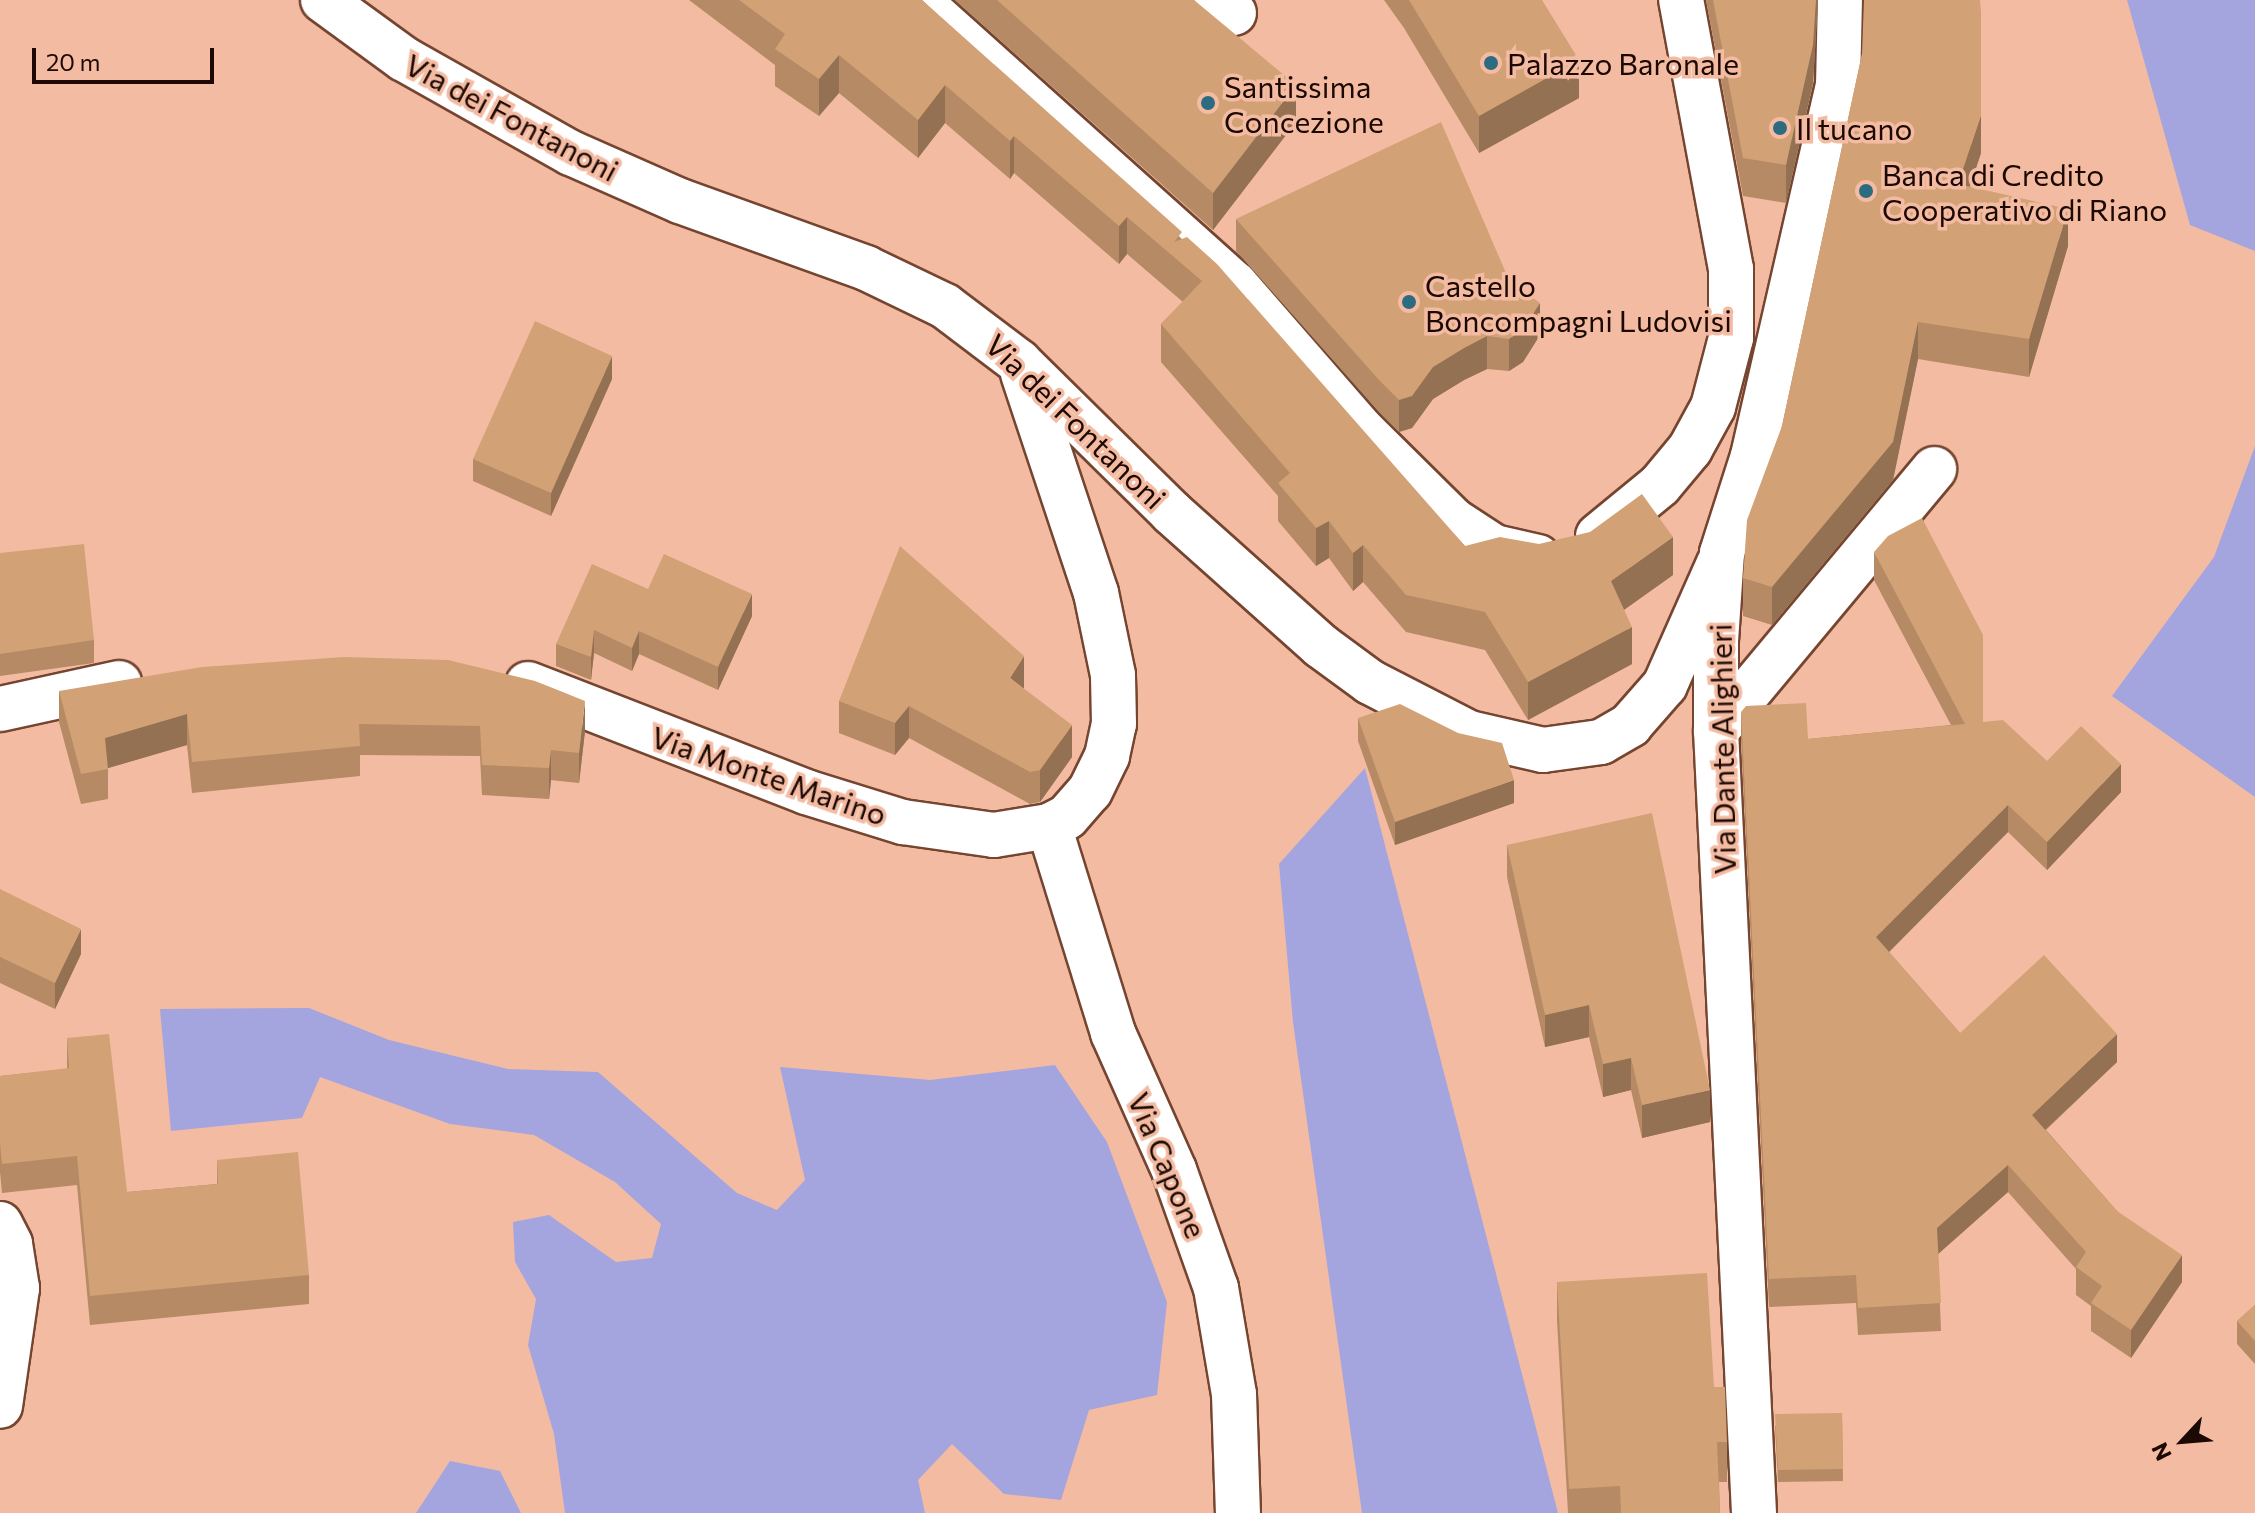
<!DOCTYPE html>
<style>
body{margin:0}
#map{position:relative;width:2255px;height:1513px;overflow:hidden;background:#f4bba3;font-family:Commissioner,sans-serif}
div>[style]{position:absolute}
[style*='--x']{left:calc(var(--x)*1px);top:calc(var(--y)*1px);width:calc(var(--w)*1px);rotate:calc(var(--a)*1deg)}
.green>*{inset:0;background:#a4a4de}
.roads{filter:drop-shadow(2px 0 #754530) drop-shadow(-2px 0 #754530) drop-shadow(0 2px #754530) drop-shadow(0 -2px #754530)}
.minor>*{height:44px;margin:-22px;padding:0 22px;transform-origin:22px;border-radius:22px;background:#fff}
.major>*{height:44px;margin:-22px;padding:0 22px;transform-origin:22px;border-radius:22px;background:#fff}
.wall>*{inset:0;background:#b58a65}
.shaded-wall>*{inset:0;background:#937152}
.building>*{inset:0;background:#d2a175}
.dots>*{width:22px;height:22px;translate:-50% -50%;box-sizing:border-box;border:4px solid #f4bba3;border-radius:50%}
span{translate:-50% -50%;white-space:nowrap;text-align:center;line-height:1.15;-webkit-text-stroke:7px #f4bba3;paint-order:stroke}
.poi-label{font-size:30px;color:#1c0903}
.left{translate:0 -50%;text-align:left}
.street-label{font-size:30px;color:#1c0903}
.north{position:absolute;left:2143px;top:1401px;width:80px;height:80px;-webkit-text-stroke:6px #f4bba3;paint-order:stroke;rotate:244deg;font-size:22px;font-weight:700;line-height:32px;text-align:center;color:#1c0903}
.north::after{content:'';display:block;margin:auto;width:28px;height:36px;background:#1c0903;clip-path:polygon(50% 0,100% 100%,50% 72%,0 100%)}
.scale{position:absolute;left:32px;top:48px;width:182px;height:36px;box-sizing:border-box;border:4px solid #1c0903;border-top:0;padding-left:10px;font-size:24px;line-height:28px;white-space:nowrap;color:#1c0903;-webkit-text-stroke:6px #f4bba3;paint-order:stroke}
</style>
<div id="map">
<div class="green">
<div style="clip-path:polygon(2127px 0,2255px 0,2255px 251px,2190px 225px)"></div>
<div style="clip-path:polygon(2255px 446px,2255px 797px,2112px 696px,2214px 557px)"></div>
<div style="clip-path:polygon(1365px 768px,1558px 1513px,1362px 1513px,1293px 1022px,1279px 864px)"></div>
<div style="clip-path:polygon(309px 1008px,389px 1040px,508px 1069px,598px 1072px,737px 1193px,777px 1210px,805px 1180px,780px 1067px,930px 1080px,1055px 1065px,1107px 1142px,1167px 1302px,1157px 1395px,1089px 1410px,1061px 1500px,1004px 1494px,952px 1444px,918px 1480px,925px 1513px,565px 1513px,554px 1434px,528px 1345px,536px 1299px,515px 1262px,513px 1222px,549px 1215px,616px 1262px,652px 1258px,661px 1224px,615px 1182px,534px 1135px,450px 1124px,320px 1077px,302px 1118px,171px 1131px,160px 1009px)"></div>
<div style="clip-path:polygon(450px 1461px,500px 1471px,521px 1513px,416px 1513px)"></div>
</div>
<div class="roads">
<div class="minor">
<div style="--x:323;--y:0;--w:100;--a:36.1"></div>
<div style="--x:404;--y:59;--w:192;--a:29.4"></div>
<div style="--x:571;--y:153;--w:119;--a:23.8"></div>
<div style="--x:680;--y:201;--w:198;--a:19.8"></div>
<div style="--x:866;--y:268;--w:88;--a:25.7"></div>
<div style="--x:945;--y:306;--w:93;--a:37.1"></div>
<div style="--x:1019;--y:362;--w:214;--a:44.6"></div>
<div style="--x:1171;--y:512;--w:201;--a:41.8"></div>
<div style="--x:1321;--y:646;--w:61;--a:36.3"></div>
<div style="--x:1370;--y:682;--w:111;--a:27.3"></div>
<div style="--x:1469;--y:733;--w:76;--a:12.9"></div>
<div style="--x:1543;--y:750;--w:59;--a:-7.9"></div>
<div style="--x:1601;--y:742;--w:34;--a:-30"></div>
<div style="--x:1630;--y:725;--w:53;--a:-48.8"></div>
<div style="--x:1665;--y:685;--w:133;--a:-66.1"></div>
<div style="--x:918;--y:0;--w:426;--a:41.9"></div>
<div style="--x:1235;--y:284;--w:192;--a:49"></div>
<div style="--x:1361;--y:429;--w:129;--a:44.7"></div>
<div style="--x:1453;--y:520;--w:49;--a:33.4"></div>
<div style="--x:1494;--y:547;--w:45;--a:12.8"></div>
<div style="--x:1194;--y:0;--w:42;--a:18"></div>
<div style="--x:1598;--y:536;--w:80;--a:-39.4"></div>
<div style="--x:1660;--y:485;--w:47;--a:-50.2"></div>
<div style="--x:1690;--y:449;--w:48;--a:-61.3"></div>
<div style="--x:1713;--y:407;--w:71;--a:-75.4"></div>
<div style="--x:1731;--y:338;--w:69;--a:-90"></div>
<div style="--x:1731;--y:269;--w:274;--a:-100.5"></div>
<div style="--x:528;--y:684;--w:298;--a:21.2"></div>
<div style="--x:806;--y:792;--w:102;--a:17.2"></div>
<div style="--x:903;--y:822;--w:92;--a:8.1"></div>
<div style="--x:994;--y:835;--w:56;--a:-9.3"></div>
<div style="--x:1049;--y:826;--w:20;--a:-27"></div>
<div style="--x:1067;--y:817;--w:35;--a:-49"></div>
<div style="--x:1090;--y:791;--w:39;--a:-64"></div>
<div style="--x:1107;--y:756;--w:33;--a:-78"></div>
<div style="--x:1114;--y:724;--w:49;--a:-91.2"></div>
<div style="--x:1113;--y:675;--w:84;--a:-101.7"></div>
<div style="--x:1096;--y:593;--w:231;--a:-108.4"></div>
<div style="--x:0;--y:709;--w:122;--a:-12.3"></div>
<div style="--x:1716;--y:731;--w:341;--a:-50.2"></div>
<div style="--x:1049;--y:826;--w:217;--a:72.8"></div>
<div style="--x:1113;--y:1033;--w:150;--a:66"></div>
<div style="--x:1174;--y:1170;--w:125;--a:70.4"></div>
<div style="--x:1216;--y:1288;--w:108;--a:80.4"></div>
<div style="--x:1234;--y:1394;--w:119;--a:88.1"></div>
<div style="--x:0;--y:1224;--w:22;--a:63"></div>
<div style="--x:10;--y:1244;--w:45;--a:81"></div>
<div style="--x:17;--y:1288;--w:119;--a:98.2"></div>
</div>
<div class="major">
<div style="--x:1754;--y:1513;--w:783;--a:-92.78"></div>
<div style="--x:1716;--y:731;--w:90;--a:-90"></div>
<div style="--x:1716;--y:641;--w:88;--a:-86.1"></div>
<div style="--x:1722;--y:553;--w:102;--a:-72.3"></div>
<div style="--x:1753;--y:456;--w:380;--a:-77.1"></div>
<div style="--x:1838;--y:86;--w:86;--a:-88.7"></div>
</div>
</div>
<div class="wall">
<div style="clip-path:polygon(689px 0,922px 0,1182px 239px,1465px 546px,1673px 575px,1624px 610px,1632px 664px,1528px 720px,1485px 650px,1406px 632px,1363px 582px,1353px 591px,1329px 558px,1316px 566px,1278px 521px,1278px 496px,1161px 362px,1161px 324px,1183px 302px,1127px 254px,1119px 264px,1014px 173px,1010px 179px,945px 123px,918px 158px,839px 93px,819px 116px,775px 86px,775px 65px)"></div>
<div style="clip-path:polygon(955px 0,1194px 0,1296px 122px,1213px 230px)"></div>
<div style="clip-path:polygon(1384px 0,1542px 0,1579px 98px,1479px 153px,1404px 28px)"></div>
<div style="clip-path:polygon(1706px 0,1818px 0,1813px 83px,1786px 203px,1743px 196px)"></div>
<div style="clip-path:polygon(1862px 54px,1981px 153px,1970px 187px,2068px 246px,2029px 377px,1918px 359px,1893px 480px,1772px 625px,1743px 616px,1743px 578px,1782px 426px)"></div>
<div style="clip-path:polygon(1236px 219px,1509px 280px,1540px 335px,1523px 362px,1509px 371px,1487px 369px,1464px 380px,1433px 399px,1412px 428px,1399px 432px,1379px 412px,1236px 251px)"></div>
<div style="clip-path:polygon(612px 379px,551px 516px,473px 481px,473px 459px)"></div>
<div style="clip-path:polygon(1874px 552px,1983px 722px,2047px 761px,2121px 792px,2047px 870px,2008px 832px,1889px 952px,1960px 1033px,2117px 1062px,2046px 1130px,2117px 1211px,2182px 1282px,2131px 1358px,2091px 1331px,2091px 1306px,2076px 1295px,2076px 1269px,2008px 1192px,1938px 1254px,1941px 1331px,1858px 1335px,1856px 1303px,1769px 1307px,1741px 740px,1741px 712px,1808px 739px,1951px 725px,1874px 580px)"></div>
<div style="clip-path:polygon(0 553px,94px 640px,94px 663px,0 676px)"></div>
<div style="clip-path:polygon(648px 589px,752px 616px,718px 690px,639px 654px,632px 671px,594px 653px,591px 680px,556px 666px,556px 644px)"></div>
<div style="clip-path:polygon(1024px 689px,1072px 757px,1040px 802px,1030px 804px,909px 738px,895px 755px,839px 733px,839px 701px)"></div>
<div style="clip-path:polygon(59px 691px,585px 731px,579px 783px,551px 780px,549px 799px,482px 795px,480px 756px,360px 755px,360px 776px,192px 793px,187px 745px,108px 768px,108px 799px,81px 804px,59px 722px)"></div>
<div style="clip-path:polygon(1358px 718px,1514px 803px,1395px 845px,1358px 741px)"></div>
<div style="clip-path:polygon(1507px 845px,1710px 1122px,1642px 1138px,1631px 1090px,1603px 1097px,1589px 1037px,1545px 1047px,1507px 877px)"></div>
<div style="clip-path:polygon(0 889px,81px 954px,55px 1009px,0 983px)"></div>
<div style="clip-path:polygon(67px 1038px,127px 1192px,217px 1184px,217px 1160px,309px 1275px,309px 1304px,90px 1325px,77px 1185px,2px 1193px,0 1172px,0 1076px,67px 1069px)"></div>
<div style="clip-path:polygon(1557px 1282px,1714px 1387px,1727px 1442px,1727px 1482px,1719px 1482px,1720px 1513px,1568px 1513px,1557px 1321px)"></div>
<div style="clip-path:polygon(2255px 1305px,2255px 1364px,2237px 1344px,2237px 1321px)"></div>
<div style="clip-path:polygon(1842px 1413px,1843px 1481px,1778px 1482px,1775px 1426px)"></div>
</div>
<div class="shaded-wall">
<div style="clip-path:polygon(1816px 0,1818px 0,1813px 83px,1786px 203px,1786px 165px)"></div>
<div style="clip-path:polygon(839px 55px,839px 93px,819px 116px,819px 79px)"></div>
<div style="clip-path:polygon(1579px 60px,1579px 98px,1479px 153px,1479px 116px)"></div>
<div style="clip-path:polygon(945px 85px,945px 123px,918px 158px,918px 120px)"></div>
<div style="clip-path:polygon(1296px 85px,1296px 122px,1213px 230px,1213px 193px)"></div>
<div style="clip-path:polygon(1981px 115px,1981px 153px,1958px 221px,1958px 184px)"></div>
<div style="clip-path:polygon(1014px 136px,1014px 173px,1010px 179px,1010px 141px)"></div>
<div style="clip-path:polygon(2068px 209px,2068px 246px,2029px 377px,2029px 339px)"></div>
<div style="clip-path:polygon(1127px 217px,1127px 254px,1119px 264px,1119px 226px)"></div>
<div style="clip-path:polygon(1540px 303px,1540px 335px,1523px 362px,1509px 371px,1509px 339px)"></div>
<div style="clip-path:polygon(1918px 322px,1918px 359px,1893px 480px,1772px 625px,1772px 587px)"></div>
<div style="clip-path:polygon(1487px 336px,1487px 369px,1464px 380px,1433px 399px,1412px 428px,1399px 432px,1399px 400px,1433px 367px,1464px 348px)"></div>
<div style="clip-path:polygon(612px 356px,612px 379px,551px 516px,551px 493px)"></div>
<div style="clip-path:polygon(1329px 521px,1329px 558px,1316px 566px,1316px 528px)"></div>
<div style="clip-path:polygon(1673px 537px,1673px 575px,1611px 619px,1611px 581px)"></div>
<div style="clip-path:polygon(1363px 545px,1363px 582px,1353px 591px,1353px 553px)"></div>
<div style="clip-path:polygon(752px 594px,752px 616px,718px 690px,718px 667px)"></div>
<div style="clip-path:polygon(1632px 627px,1632px 664px,1528px 720px,1528px 682px)"></div>
<div style="clip-path:polygon(594px 630px,594px 653px,591px 680px,591px 657px)"></div>
<div style="clip-path:polygon(639px 631px,639px 654px,632px 671px,632px 648px)"></div>
<div style="clip-path:polygon(1024px 656px,1024px 689px,1010px 678px)"></div>
<div style="clip-path:polygon(585px 701px,585px 731px,579px 783px,579px 753px)"></div>
<div style="clip-path:polygon(909px 706px,909px 738px,895px 755px,895px 723px)"></div>
<div style="clip-path:polygon(187px 714px,187px 745px,105px 769px,105px 738px)"></div>
<div style="clip-path:polygon(1072px 725px,1072px 757px,1040px 802px,1040px 770px)"></div>
<div style="clip-path:polygon(551px 750px,551px 780px,549px 799px,549px 768px)"></div>
<div style="clip-path:polygon(2121px 764px,2121px 792px,2047px 870px,2047px 842px)"></div>
<div style="clip-path:polygon(1514px 780px,1514px 803px,1395px 845px,1395px 822px)"></div>
<div style="clip-path:polygon(2008px 805px,2008px 832px,1876px 965px,1876px 937px)"></div>
<div style="clip-path:polygon(81px 929px,81px 954px,55px 1009px,55px 983px)"></div>
<div style="clip-path:polygon(1589px 1005px,1589px 1037px,1545px 1047px,1545px 1015px)"></div>
<div style="clip-path:polygon(2117px 1034px,2117px 1062px,2032px 1142px,2032px 1115px)"></div>
<div style="clip-path:polygon(1631px 1058px,1631px 1090px,1603px 1097px,1603px 1064px)"></div>
<div style="clip-path:polygon(1710px 1090px,1710px 1122px,1642px 1138px,1642px 1105px)"></div>
<div style="clip-path:polygon(2008px 1165px,2008px 1192px,1937px 1255px,1937px 1228px)"></div>
<div style="clip-path:polygon(2182px 1255px,2182px 1282px,2131px 1358px,2131px 1330px)"></div>
</div>
<div class="building">
<div style="clip-path:polygon(739px 0,922px 0,1182px 232px,1174px 242px,1187px 237px,1217px 264px,1465px 546px,1500px 537px,1539px 544px,1590px 532px,1642px 494px,1673px 537px,1611px 581px,1632px 627px,1528px 682px,1485px 612px,1406px 595px,1363px 545px,1353px 553px,1329px 521px,1316px 528px,1278px 483px,1290px 473px,1161px 324px,1202px 281px,1127px 217px,1119px 226px,1014px 136px,1010px 141px,945px 85px,918px 120px,839px 55px,819px 79px,775px 49px,785px 34px)"></div>
<div style="clip-path:polygon(997px 0,1194px 0,1296px 85px,1213px 193px)"></div>
<div style="clip-path:polygon(1409px 0,1542px 0,1579px 60px,1479px 116px)"></div>
<div style="clip-path:polygon(1713px 0,1816px 0,1813px 45px,1786px 165px,1743px 158px)"></div>
<div style="clip-path:polygon(1864px 0,1980px 0,1981px 12px,1981px 115px,1958px 184px,2068px 209px,2029px 339px,1918px 322px,1893px 442px,1772px 587px,1743px 578px,1747px 520px,1782px 426px,1862px 54px)"></div>
<div style="clip-path:polygon(1441px 122px,1509px 280px,1540px 303px,1523px 330px,1509px 339px,1487px 336px,1464px 348px,1433px 367px,1412px 396px,1399px 400px,1379px 380px,1236px 219px)"></div>
<div style="clip-path:polygon(535px 321px,612px 356px,551px 493px,473px 459px)"></div>
<div style="clip-path:polygon(1922px 518px,1983px 635px,1983px 722px,2003px 720px,2047px 761px,2081px 726px,2121px 764px,2047px 842px,2008px 805px,1876px 937px,1960px 1033px,2044px 955px,2117px 1034px,2032px 1115px,2117px 1211px,2182px 1255px,2131px 1330px,2091px 1303px,2102px 1286px,2076px 1267px,2086px 1252px,2008px 1165px,1937px 1228px,1941px 1303px,1858px 1308px,1856px 1275px,1769px 1279px,1741px 712px,1746px 706px,1806px 703px,1808px 739px,1965px 724px,1874px 552px,1888px 536px)"></div>
<div style="clip-path:polygon(84px 544px,94px 640px,0 654px,0 553px)"></div>
<div style="clip-path:polygon(900px 546px,1024px 656px,1010px 678px,1072px 725px,1040px 770px,1030px 772px,909px 706px,895px 723px,839px 701px)"></div>
<div style="clip-path:polygon(664px 554px,752px 594px,718px 667px,639px 631px,632px 648px,594px 630px,591px 657px,556px 644px,592px 564px,648px 589px)"></div>
<div style="clip-path:polygon(344px 657px,448px 660px,535px 681px,585px 701px,579px 753px,551px 750px,549px 768px,482px 765px,480px 726px,359px 724px,360px 746px,192px 762px,187px 714px,105px 738px,108px 769px,81px 774px,59px 691px,202px 667px)"></div>
<div style="clip-path:polygon(1400px 704px,1458px 733px,1502px 743px,1514px 780px,1395px 822px,1358px 718px)"></div>
<div style="clip-path:polygon(1652px 813px,1710px 1090px,1642px 1105px,1631px 1058px,1603px 1064px,1589px 1005px,1545px 1015px,1507px 845px)"></div>
<div style="clip-path:polygon(0 889px,81px 929px,55px 983px,0 957px)"></div>
<div style="clip-path:polygon(109px 1034px,127px 1192px,218px 1184px,217px 1160px,298px 1152px,309px 1275px,90px 1296px,77px 1156px,2px 1164px,0 1143px,0 1076px,69px 1068px,67px 1038px)"></div>
<div style="clip-path:polygon(1707px 1273px,1714px 1387px,1725px 1387px,1727px 1442px,1717px 1442px,1720px 1513px,1621px 1513px,1620px 1486px,1569px 1489px,1557px 1282px)"></div>
<div style="clip-path:polygon(2255px 1305px,2255px 1341px,2237px 1321px)"></div>
<div style="clip-path:polygon(1842px 1413px,1843px 1469px,1778px 1470px,1775px 1414px)"></div>
</div>
<div class="dots">
<div style="left:1491px;top:63px;background:#2d6b81"></div>
<div style="left:1208px;top:103px;background:#2d6b81"></div>
<div style="left:1780px;top:128px;background:#2d6b81"></div>
<div style="left:1866px;top:191px;background:#2d6b81"></div>
<div style="left:1409px;top:302px;background:#2d6b81"></div>
</div>
<div class="poi-label">
<span class="left" style="left:1507px;top:63px">Palazzo Baronale</span>
<span class="left" style="left:1224px;top:103px">Santissima<br>Concezione</span>
<span class="left" style="left:1796px;top:128px">Il tucano</span>
<span class="left" style="left:1882px;top:191px">Banca di Credito<br>Cooperativo di Riano</span>
<span class="left" style="left:1425px;top:302px">Castello<br>Boncompagni Ludovisi</span>
</div>
<div class="street-label">
<span style="left:512px;top:117px;rotate:28deg">Via dei Fontanoni</span>
<span style="left:1076px;top:421px;rotate:44deg">Via dei Fontanoni</span>
<span style="left:1722px;top:749px;rotate:-91deg">Via Dante Alighieri</span>
<span style="left:769px;top:775px;rotate:19deg">Via Monte Marino</span>
<span style="left:1168px;top:1165px;rotate:67deg">Via Capone</span>
</div>
<div class="north">N</div>
<div class="scale">20 m</div>
</div>
